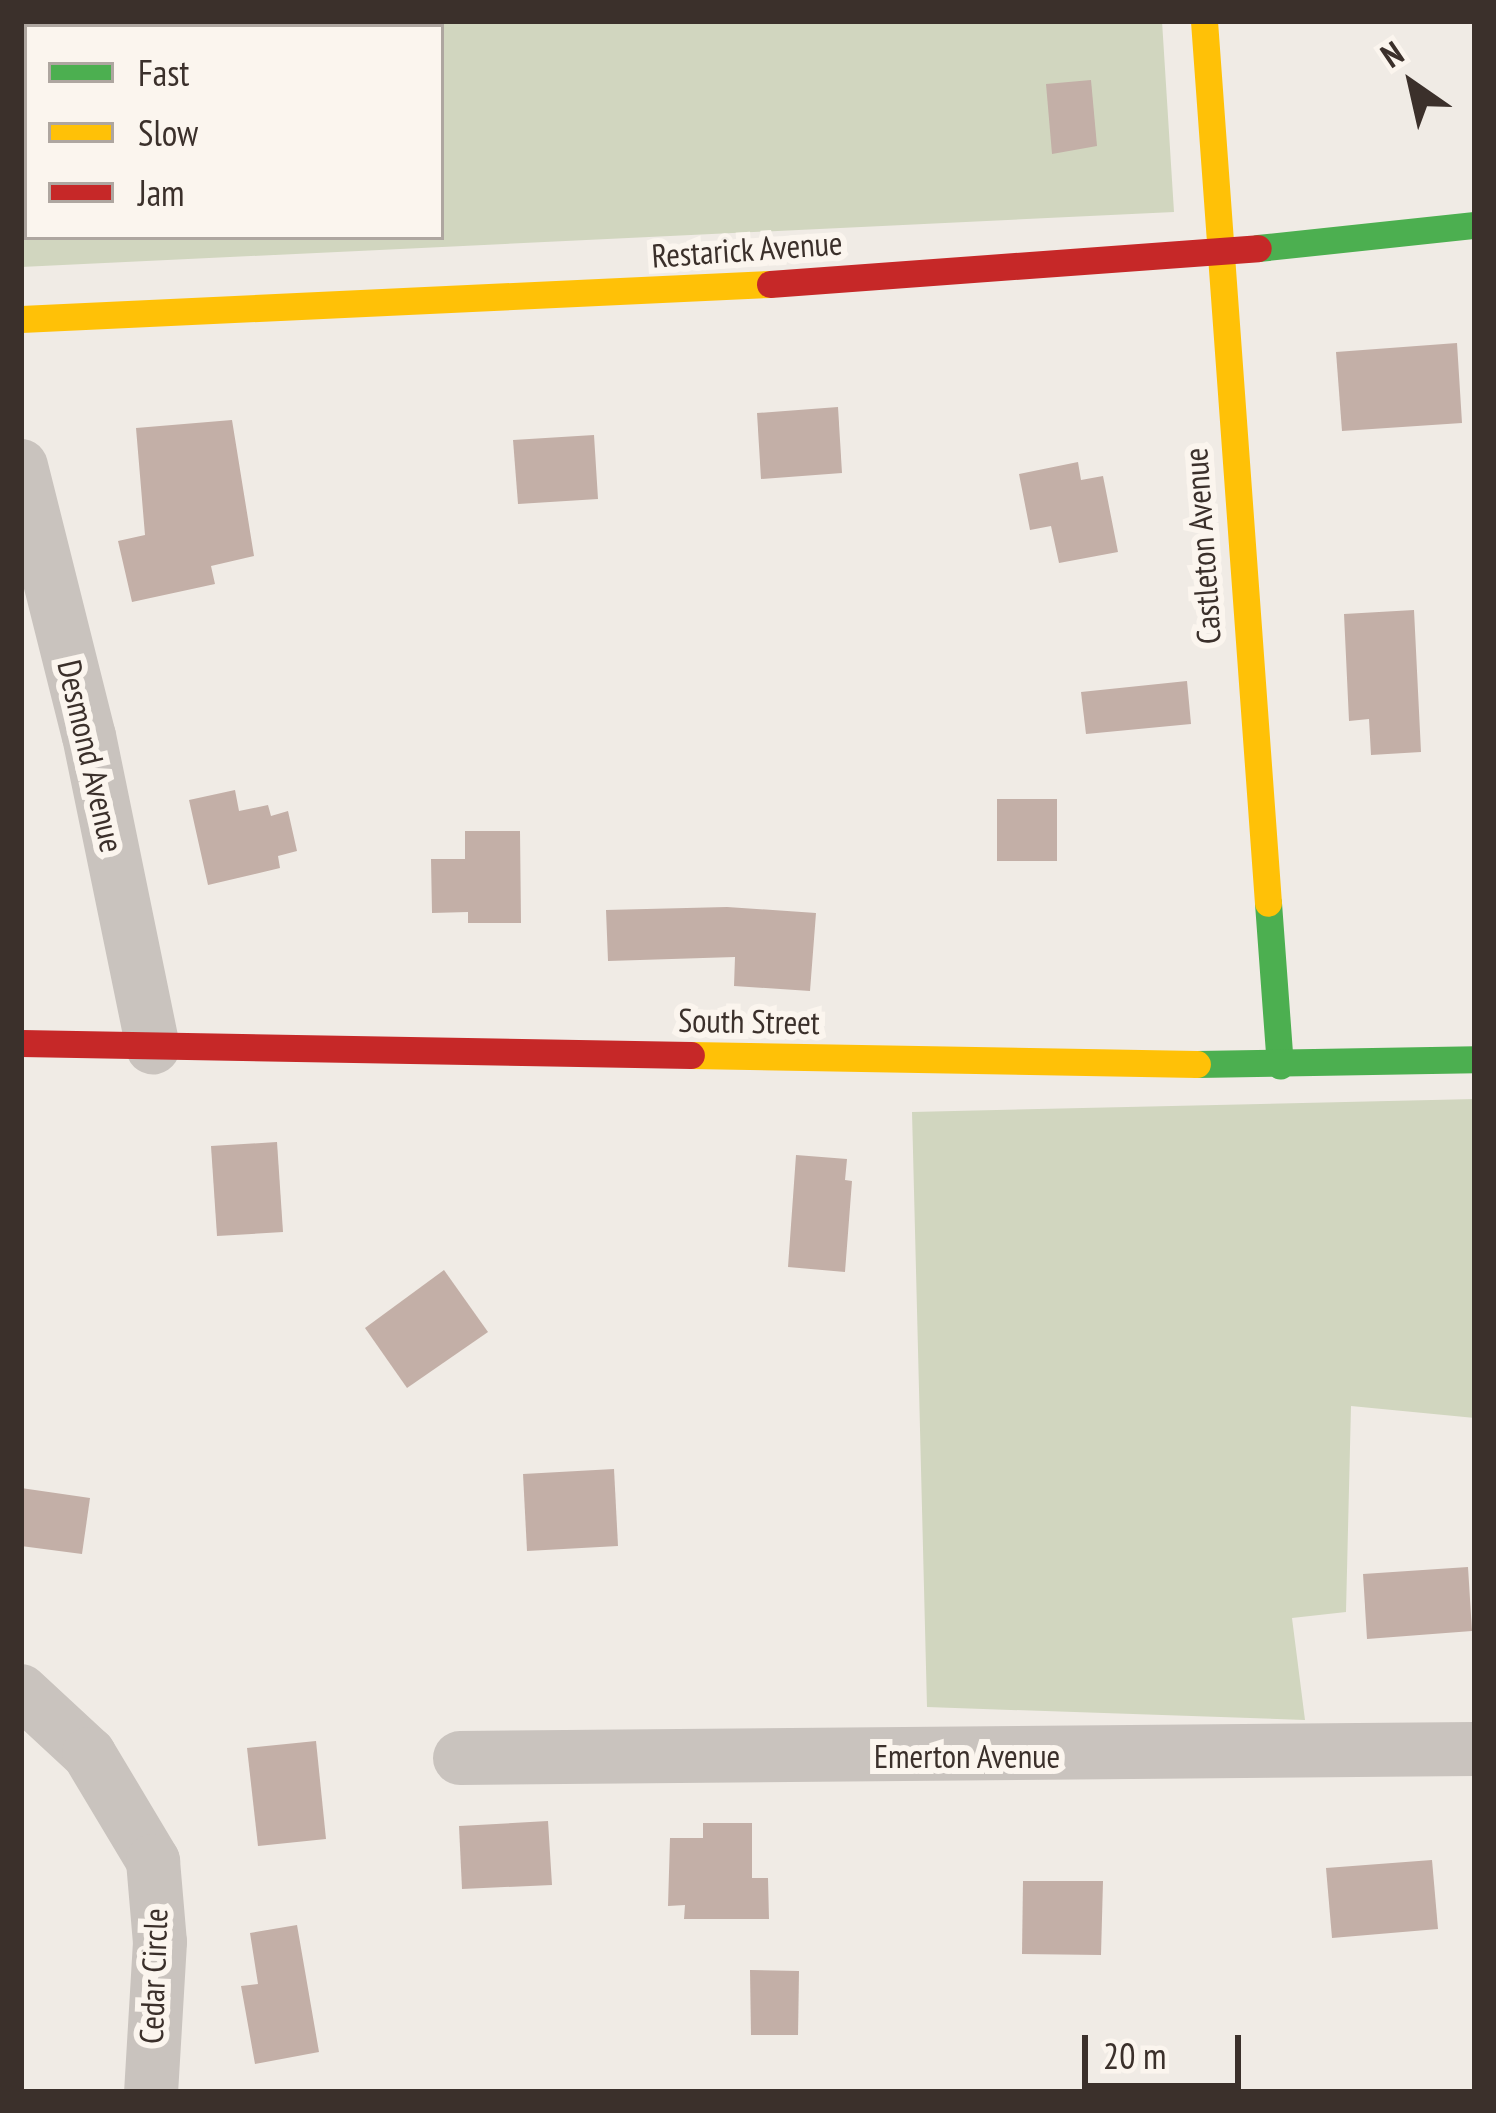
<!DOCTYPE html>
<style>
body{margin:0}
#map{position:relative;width:1496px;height:2113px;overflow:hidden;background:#f0ebe5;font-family:"PT Sans Narrow",sans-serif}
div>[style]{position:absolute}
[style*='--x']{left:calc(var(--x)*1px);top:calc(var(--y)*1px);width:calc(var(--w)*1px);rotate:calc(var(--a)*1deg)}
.green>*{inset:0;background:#d1d6bf}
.building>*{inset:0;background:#c3afa7}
.street>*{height:54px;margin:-27px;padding:0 27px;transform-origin:27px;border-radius:27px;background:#c9c3be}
.fast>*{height:27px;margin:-13.5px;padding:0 13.5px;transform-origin:13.5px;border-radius:13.5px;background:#4caf50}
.slow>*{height:27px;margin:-13.5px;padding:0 13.5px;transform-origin:13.5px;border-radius:13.5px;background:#ffc107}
.jam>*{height:27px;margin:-13.5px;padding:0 13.5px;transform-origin:13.5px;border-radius:13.5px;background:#c62828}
span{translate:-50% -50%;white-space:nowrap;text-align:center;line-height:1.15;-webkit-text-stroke:12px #fbf5ee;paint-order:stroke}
.street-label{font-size:33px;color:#3b302b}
.frame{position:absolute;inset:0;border:24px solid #3b302b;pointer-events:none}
.legend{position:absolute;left:24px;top:24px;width:420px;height:216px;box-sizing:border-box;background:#fbf5ee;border:3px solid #aea6a0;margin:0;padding:15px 21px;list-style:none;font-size:36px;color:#3b302b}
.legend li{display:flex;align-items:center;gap:24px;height:60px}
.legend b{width:60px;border:3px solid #aea6a0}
.north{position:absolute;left:1352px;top:24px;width:120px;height:120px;-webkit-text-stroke:9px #fbf5ee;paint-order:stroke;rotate:326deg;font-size:33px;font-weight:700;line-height:48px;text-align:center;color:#3b302b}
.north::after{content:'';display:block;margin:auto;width:42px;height:54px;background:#3b302b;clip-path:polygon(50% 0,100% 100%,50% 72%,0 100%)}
.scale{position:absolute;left:1082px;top:2035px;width:159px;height:54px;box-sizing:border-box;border:6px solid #3b302b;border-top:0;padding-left:15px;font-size:36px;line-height:42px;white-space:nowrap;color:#3b302b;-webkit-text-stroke:9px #fbf5ee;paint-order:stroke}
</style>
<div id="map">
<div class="green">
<div style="clip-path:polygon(evenodd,21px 21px,1162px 21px,1174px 212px,21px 267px,21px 21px,27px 27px,441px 27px,441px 237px,27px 237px,27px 27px)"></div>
<div style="clip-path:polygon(1475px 1099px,1475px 1418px,1351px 1406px,1346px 1612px,1292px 1618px,1305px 1720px,927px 1707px,912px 1112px)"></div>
</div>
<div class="building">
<div style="clip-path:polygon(1091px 80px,1097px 146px,1052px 154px,1046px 84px)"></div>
<div style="clip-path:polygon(1457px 343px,1462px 423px,1342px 431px,1336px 352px)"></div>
<div style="clip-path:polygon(838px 407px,842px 473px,761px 479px,757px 413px)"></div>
<div style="clip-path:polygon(232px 420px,254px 556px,211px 566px,215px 584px,132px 602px,118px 541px,145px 535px,136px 428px)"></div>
<div style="clip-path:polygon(594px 435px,598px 499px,518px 504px,513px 440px)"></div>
<div style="clip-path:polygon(1078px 462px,1081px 480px,1103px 476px,1118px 552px,1059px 563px,1051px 526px,1030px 530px,1019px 474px)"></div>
<div style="clip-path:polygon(1414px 610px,1421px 752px,1371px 755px,1369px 719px,1349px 721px,1344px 614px)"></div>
<div style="clip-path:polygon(1187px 681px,1191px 724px,1086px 734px,1081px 692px)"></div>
<div style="clip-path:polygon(235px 790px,239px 811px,268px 805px,271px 816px,288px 811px,297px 851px,278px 856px,280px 868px,208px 885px,189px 800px)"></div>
<div style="clip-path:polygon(997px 799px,1057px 799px,1057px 861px,997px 861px)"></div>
<div style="clip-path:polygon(465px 831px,520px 831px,521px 923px,468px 923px,468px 912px,432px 913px,431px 859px,465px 859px)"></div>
<div style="clip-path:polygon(727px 907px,816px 913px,810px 991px,734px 986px,735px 957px,608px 961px,606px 910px)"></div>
<div style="clip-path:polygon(277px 1142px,283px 1232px,217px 1236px,211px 1146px)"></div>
<div style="clip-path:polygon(796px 1155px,847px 1159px,845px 1180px,852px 1181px,845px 1272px,788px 1267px)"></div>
<div style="clip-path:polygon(444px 1270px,488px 1332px,407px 1388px,365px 1328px)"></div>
<div style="clip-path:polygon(614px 1469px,618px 1546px,527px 1551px,523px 1474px)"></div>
<div style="clip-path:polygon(21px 1488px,90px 1498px,82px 1554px,21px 1546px)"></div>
<div style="clip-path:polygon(1468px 1567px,1472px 1631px,1367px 1639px,1363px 1574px)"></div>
<div style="clip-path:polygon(316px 1741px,326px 1839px,258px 1846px,247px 1748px)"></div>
<div style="clip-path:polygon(548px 1821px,552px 1885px,462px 1889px,459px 1826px)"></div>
<div style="clip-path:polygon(703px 1823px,752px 1823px,752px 1878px,768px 1878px,769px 1919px,684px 1919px,685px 1905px,668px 1906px,670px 1838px,703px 1838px)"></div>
<div style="clip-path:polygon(1432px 1860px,1438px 1929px,1332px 1938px,1326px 1868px)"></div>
<div style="clip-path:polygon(1023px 1881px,1103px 1881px,1101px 1955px,1022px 1954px)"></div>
<div style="clip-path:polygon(297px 1925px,319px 2052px,255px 2064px,241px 1986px,258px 1984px,250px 1933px)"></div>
<div style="clip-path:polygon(750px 1970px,799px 1971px,798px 2035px,751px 2035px)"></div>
</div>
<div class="street">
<div style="--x:21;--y:466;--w:278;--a:75.9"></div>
<div style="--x:89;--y:736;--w:318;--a:78.4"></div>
<div style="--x:21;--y:1691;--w:93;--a:42.8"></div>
<div style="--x:89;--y:1754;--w:125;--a:59.1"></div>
<div style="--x:153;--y:1861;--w:81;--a:85.1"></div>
<div style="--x:160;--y:1942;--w:150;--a:93.4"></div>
<div style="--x:460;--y:1758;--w:1015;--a:-0.51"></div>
</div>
<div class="fast">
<div style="--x:1258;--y:248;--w:218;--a:-6.1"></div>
<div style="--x:1268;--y:903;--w:163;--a:85.8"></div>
<div style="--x:1197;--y:1064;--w:278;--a:-1"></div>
</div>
<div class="slow">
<div style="--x:1204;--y:21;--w:884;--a:85.85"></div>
<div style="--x:21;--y:319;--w:750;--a:-2.68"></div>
<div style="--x:691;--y:1055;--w:506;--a:1.02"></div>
</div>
<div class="jam">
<div style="--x:770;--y:284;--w:489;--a:-4.2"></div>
<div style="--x:21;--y:1043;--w:670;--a:1.03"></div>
</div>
<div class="street-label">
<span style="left:747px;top:249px;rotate:-4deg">Restarick Avenue</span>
<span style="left:1202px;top:546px;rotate:-94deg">Castleton Avenue</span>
<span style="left:91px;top:756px;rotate:77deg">Desmond Avenue</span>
<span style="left:749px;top:1021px;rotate:1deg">South Street</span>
<span style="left:967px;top:1756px">Emerton Avenue</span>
<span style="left:153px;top:1976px;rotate:-88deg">Cedar Circle</span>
</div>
<div class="frame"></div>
<ul class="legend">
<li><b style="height:15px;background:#4caf50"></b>Fast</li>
<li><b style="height:15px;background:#ffc107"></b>Slow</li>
<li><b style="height:15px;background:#c62828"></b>Jam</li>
</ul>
<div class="north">N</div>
<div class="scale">20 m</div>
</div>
